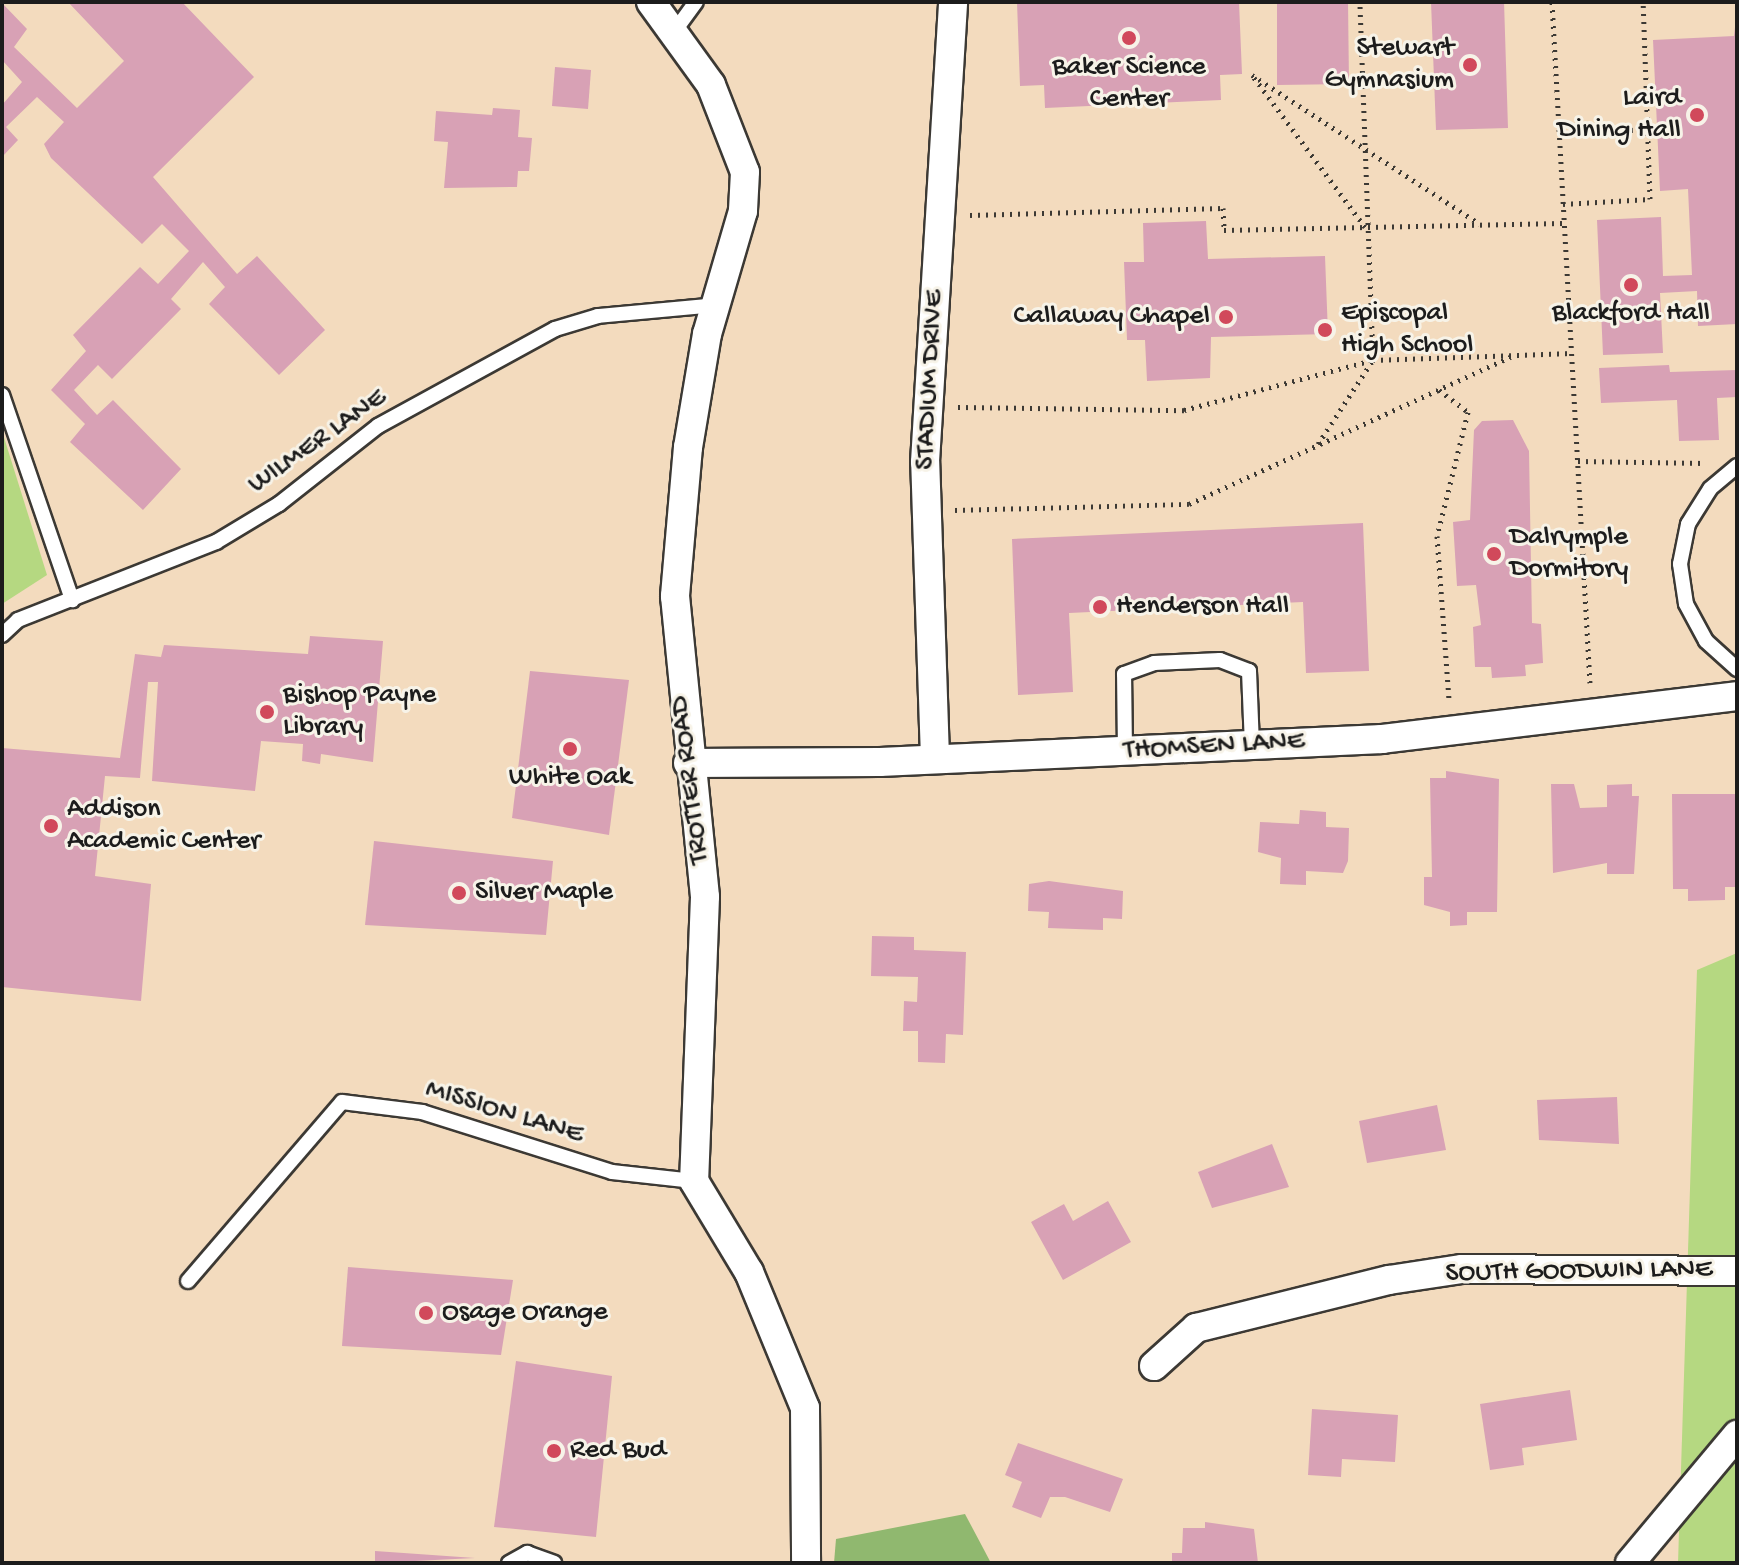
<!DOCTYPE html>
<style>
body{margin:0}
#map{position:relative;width:1739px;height:1565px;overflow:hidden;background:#f3dbbe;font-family:"Gochi Hand",sans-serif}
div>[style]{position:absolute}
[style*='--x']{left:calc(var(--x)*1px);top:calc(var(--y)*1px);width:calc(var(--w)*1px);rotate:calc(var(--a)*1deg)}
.green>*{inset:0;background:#b5d881}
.forest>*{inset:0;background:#90b86f}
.building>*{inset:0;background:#d8a1b5}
.path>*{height:5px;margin-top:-2.5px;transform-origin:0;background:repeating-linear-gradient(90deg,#3c3934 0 2px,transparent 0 8px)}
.roads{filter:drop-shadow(2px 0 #3c3934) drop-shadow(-2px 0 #3c3934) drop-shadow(0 2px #3c3934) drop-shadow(0 -2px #3c3934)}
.lane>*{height:14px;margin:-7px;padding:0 7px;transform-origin:7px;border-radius:7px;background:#fff}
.street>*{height:28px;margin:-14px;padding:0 14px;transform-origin:14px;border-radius:14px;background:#fff}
.dots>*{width:22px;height:22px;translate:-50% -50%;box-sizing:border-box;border:4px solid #f7f3e8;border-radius:50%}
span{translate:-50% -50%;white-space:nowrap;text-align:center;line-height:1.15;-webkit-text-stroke:6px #f7f3e8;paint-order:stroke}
.poi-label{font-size:28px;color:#1c1c1c}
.right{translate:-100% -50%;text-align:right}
.left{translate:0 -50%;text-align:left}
.street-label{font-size:28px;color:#1c1c1c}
.frame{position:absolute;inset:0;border:4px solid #1c1c1c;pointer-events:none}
</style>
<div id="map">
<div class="green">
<div style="clip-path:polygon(2px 431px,47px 575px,2px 604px)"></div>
<div style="clip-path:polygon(1737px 953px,1737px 1563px,1678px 1563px,1697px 970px)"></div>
</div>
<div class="forest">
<div style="clip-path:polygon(965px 1514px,991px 1563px,834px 1563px,836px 1539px)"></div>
</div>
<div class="building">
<div style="clip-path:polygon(68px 2px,182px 2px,254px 77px,153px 177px,237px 274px,257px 256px,325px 330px,279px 375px,209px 304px,225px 287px,203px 262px,171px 299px,181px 309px,112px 379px,98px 365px,74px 390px,97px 415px,113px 400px,181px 469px,143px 510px,70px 442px,85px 424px,51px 390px,86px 351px,73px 335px,140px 267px,158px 284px,189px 251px,162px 224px,142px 244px,51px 158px,44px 144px,64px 122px,37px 97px,6px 127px,18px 140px,2px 157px,2px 105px,22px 82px,2px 60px,2px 3px,27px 29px,14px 47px,77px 108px,124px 61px)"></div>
<div style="clip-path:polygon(1017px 2px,1239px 2px,1242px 74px,1220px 75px,1221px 100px,1045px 108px,1044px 85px,1020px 86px)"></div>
<div style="clip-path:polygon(1277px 2px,1348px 2px,1349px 84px,1277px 85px)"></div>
<div style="clip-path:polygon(1431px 2px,1504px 2px,1508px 128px,1436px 130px)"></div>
<div style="clip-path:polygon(1737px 9px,1737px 324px,1698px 326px,1697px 291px,1660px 293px,1663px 353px,1603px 355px,1597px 220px,1661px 217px,1663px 276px,1692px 275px,1688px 189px,1660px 191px,1653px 40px,1734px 36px)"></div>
<div style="clip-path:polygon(555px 67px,591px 70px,588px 109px,552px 106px)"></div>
<div style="clip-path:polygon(493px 108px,520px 110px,518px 137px,532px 138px,529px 171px,518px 171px,517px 187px,444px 188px,448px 142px,434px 141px,436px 111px,492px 115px)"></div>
<div style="clip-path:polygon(1206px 221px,1208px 259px,1325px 256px,1328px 334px,1211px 337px,1210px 378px,1147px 381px,1145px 340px,1127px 340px,1124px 262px,1144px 262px,1143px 223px)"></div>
<div style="clip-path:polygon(1669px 365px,1670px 372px,1737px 370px,1737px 397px,1717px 398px,1719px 440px,1679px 441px,1677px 400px,1601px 403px,1599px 368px)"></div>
<div style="clip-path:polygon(1513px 420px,1529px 451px,1532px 623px,1541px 624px,1543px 663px,1525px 665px,1526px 676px,1492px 678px,1491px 667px,1475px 667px,1473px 627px,1481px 625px,1476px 585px,1457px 586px,1453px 522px,1470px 520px,1474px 430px,1482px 421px)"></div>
<div style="clip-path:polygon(1363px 523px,1369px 671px,1306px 673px,1303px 602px,1069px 613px,1073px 692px,1018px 695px,1012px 539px)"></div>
<div style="clip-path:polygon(310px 636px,383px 641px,373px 762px,321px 754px,320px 764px,302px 761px,303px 744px,261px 741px,255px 791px,152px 781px,158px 682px,148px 682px,140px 778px,105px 776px,95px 876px,151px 884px,141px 1001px,2px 987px,2px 748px,120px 758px,135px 654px,161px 657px,164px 645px,308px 654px)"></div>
<div style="clip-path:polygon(530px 671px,629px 680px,609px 835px,512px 818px)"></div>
<div style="clip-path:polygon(1446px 771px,1499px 779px,1497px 912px,1467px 912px,1467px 925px,1450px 926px,1450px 912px,1424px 905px,1424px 877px,1432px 877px,1430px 778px,1446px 778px)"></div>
<div style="clip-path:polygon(1551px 784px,1574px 784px,1580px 808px,1607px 807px,1607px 785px,1632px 784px,1632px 796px,1639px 796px,1634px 874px,1607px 874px,1607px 863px,1553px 873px)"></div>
<div style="clip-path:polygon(1672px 794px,1737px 794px,1737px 887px,1725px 887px,1725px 900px,1688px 901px,1688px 889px,1673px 889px)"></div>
<div style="clip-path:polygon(1300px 810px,1326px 812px,1326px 827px,1349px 828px,1348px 861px,1343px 873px,1306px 871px,1306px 885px,1280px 884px,1281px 858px,1258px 852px,1260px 822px,1299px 824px)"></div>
<div style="clip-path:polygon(374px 841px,553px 861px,546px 935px,365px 925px)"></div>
<div style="clip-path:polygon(1049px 881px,1123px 891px,1122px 919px,1103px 918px,1103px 930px,1048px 928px,1049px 912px,1028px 911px,1029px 884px)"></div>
<div style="clip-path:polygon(872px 936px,914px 937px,914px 950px,966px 952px,963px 1035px,946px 1034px,945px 1063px,918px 1062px,918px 1031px,903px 1031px,904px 1001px,917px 1002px,918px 977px,871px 976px)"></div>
<div style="clip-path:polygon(1617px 1097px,1619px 1144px,1539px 1140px,1537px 1100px)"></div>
<div style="clip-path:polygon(1437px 1105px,1446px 1150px,1367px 1163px,1359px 1121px)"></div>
<div style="clip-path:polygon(1272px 1144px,1289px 1187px,1212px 1208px,1198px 1172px)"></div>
<div style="clip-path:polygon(1108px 1201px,1131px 1242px,1063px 1280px,1031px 1222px,1064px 1204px,1073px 1221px)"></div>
<div style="clip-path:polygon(348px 1267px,513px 1280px,501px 1355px,342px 1346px)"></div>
<div style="clip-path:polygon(516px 1361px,612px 1376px,596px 1537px,494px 1527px)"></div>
<div style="clip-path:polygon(1570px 1390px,1577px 1440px,1522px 1448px,1524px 1465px,1490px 1470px,1480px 1404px)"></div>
<div style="clip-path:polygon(1312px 1409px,1398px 1415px,1395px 1462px,1342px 1459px,1341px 1477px,1308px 1475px)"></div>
<div style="clip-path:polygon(1018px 1443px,1123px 1479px,1110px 1512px,1065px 1497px,1050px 1497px,1041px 1518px,1012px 1507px,1022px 1482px,1005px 1475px)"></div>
<div style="clip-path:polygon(1205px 1522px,1254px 1529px,1258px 1563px,1172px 1563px,1172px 1553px,1182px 1553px,1183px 1528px,1205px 1528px)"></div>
<div style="clip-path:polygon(375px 1551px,475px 1558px,375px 1563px)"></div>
</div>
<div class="path">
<div style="--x:1552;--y:2;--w:682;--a:86.81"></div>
<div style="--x:1559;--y:134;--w:89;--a:-3.2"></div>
<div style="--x:1563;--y:204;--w:87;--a:-3.3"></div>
<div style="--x:1650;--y:199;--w:197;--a:-92"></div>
<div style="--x:970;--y:215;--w:253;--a:-1.6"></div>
<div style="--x:1223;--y:208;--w:22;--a:87"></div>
<div style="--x:1224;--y:230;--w:340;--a:-1.2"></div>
<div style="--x:1365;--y:227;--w:189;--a:-126.6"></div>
<div style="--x:1252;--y:75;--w:272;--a:33.2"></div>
<div style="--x:1439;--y:390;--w:36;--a:37"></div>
<div style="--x:1468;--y:412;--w:128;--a:104"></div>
<div style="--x:1437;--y:536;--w:165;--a:85.8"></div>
<div style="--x:958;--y:407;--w:226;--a:0.8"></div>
<div style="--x:1184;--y:410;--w:196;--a:-14.8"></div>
<div style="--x:1373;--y:360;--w:199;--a:-2"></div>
<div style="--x:1318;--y:444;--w:100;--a:-56.8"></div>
<div style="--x:1373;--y:360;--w:358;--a:-92.1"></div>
<div style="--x:1578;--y:461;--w:127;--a:0.9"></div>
<div style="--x:955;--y:510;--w:234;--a:-1.5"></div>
<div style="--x:1189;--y:504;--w:356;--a:-24.6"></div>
</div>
<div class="roads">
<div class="lane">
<div style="--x:674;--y:32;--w:37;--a:-54"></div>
<div style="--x:2;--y:395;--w:217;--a:71.1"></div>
<div style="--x:1737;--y:466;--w:35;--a:140"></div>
<div style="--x:1710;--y:489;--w:41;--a:122.2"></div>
<div style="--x:1688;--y:524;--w:41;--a:101.3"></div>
<div style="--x:1680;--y:564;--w:40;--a:81.5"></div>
<div style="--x:1686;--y:604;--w:42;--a:61.6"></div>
<div style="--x:1706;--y:641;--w:42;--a:42.1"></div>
<div style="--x:2;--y:635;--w:22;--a:-43"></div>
<div style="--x:18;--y:620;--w:213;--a:-21.5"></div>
<div style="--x:216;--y:542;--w:74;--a:-31.1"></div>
<div style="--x:279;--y:504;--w:126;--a:-38.2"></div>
<div style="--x:378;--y:426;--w:202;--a:-28.7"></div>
<div style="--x:555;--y:329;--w:45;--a:-16.8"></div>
<div style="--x:598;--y:316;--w:119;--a:-5.3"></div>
<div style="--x:1125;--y:752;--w:78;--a:-90.7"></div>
<div style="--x:1124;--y:674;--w:32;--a:-20"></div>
<div style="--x:1154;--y:663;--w:66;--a:-2.6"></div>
<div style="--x:1220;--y:660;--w:31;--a:21"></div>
<div style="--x:1249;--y:671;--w:74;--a:87.7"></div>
<div style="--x:188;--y:1281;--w:236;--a:-49.3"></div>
<div style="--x:342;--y:1102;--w:81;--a:7.1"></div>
<div style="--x:422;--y:1112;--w:199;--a:17.5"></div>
<div style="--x:612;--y:1172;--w:82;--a:6.3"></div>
<div style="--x:509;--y:1563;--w:21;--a:-29"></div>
<div style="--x:527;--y:1553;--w:29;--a:20"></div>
</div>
<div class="street">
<div style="--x:651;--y:2;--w:102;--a:54.1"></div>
<div style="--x:711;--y:85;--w:93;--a:68.7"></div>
<div style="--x:745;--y:172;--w:39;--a:93"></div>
<div style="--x:743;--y:211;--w:128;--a:106.3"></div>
<div style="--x:707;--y:334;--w:115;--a:99.5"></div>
<div style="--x:688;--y:447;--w:150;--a:95"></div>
<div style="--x:675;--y:596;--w:302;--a:84.3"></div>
<div style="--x:705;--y:897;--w:284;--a:92.2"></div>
<div style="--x:694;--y:1181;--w:106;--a:58.9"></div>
<div style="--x:749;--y:1272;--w:147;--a:67.6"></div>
<div style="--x:805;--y:1408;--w:155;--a:89.6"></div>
<div style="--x:935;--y:758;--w:296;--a:-91.9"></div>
<div style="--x:925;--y:462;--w:461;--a:-86.5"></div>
<div style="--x:688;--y:763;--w:192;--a:-0.3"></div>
<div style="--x:880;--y:762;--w:503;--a:-2.62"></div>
<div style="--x:1382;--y:739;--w:358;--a:-6.9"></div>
<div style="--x:1154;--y:1366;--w:57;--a:-42.1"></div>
<div style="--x:1196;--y:1328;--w:199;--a:-14"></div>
<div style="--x:1389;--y:1280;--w:74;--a:-8.6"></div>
<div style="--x:1462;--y:1269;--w:275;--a:0.4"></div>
<div style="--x:1630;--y:1563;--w:167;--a:-50.1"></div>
</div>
</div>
<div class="dots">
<div style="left:1129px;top:38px;background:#d1495b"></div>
<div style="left:1470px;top:65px;background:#d1495b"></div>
<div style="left:1697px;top:115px;background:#d1495b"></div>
<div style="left:1631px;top:285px;background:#d1495b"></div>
<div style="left:1226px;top:317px;background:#d1495b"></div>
<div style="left:1325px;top:330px;background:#d1495b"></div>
<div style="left:1494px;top:554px;background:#d1495b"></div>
<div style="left:1100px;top:607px;background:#d1495b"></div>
<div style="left:267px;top:712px;background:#d1495b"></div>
<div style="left:570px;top:749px;background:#d1495b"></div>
<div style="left:51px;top:826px;background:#d1495b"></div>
<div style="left:459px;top:893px;background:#d1495b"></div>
<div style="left:426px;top:1313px;background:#d1495b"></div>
<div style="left:554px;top:1451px;background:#d1495b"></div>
</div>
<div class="poi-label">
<span class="right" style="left:1454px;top:65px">Stewart<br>Gymnasium</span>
<span style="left:1129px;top:84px">Baker Science<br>Center</span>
<span class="right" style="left:1681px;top:115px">Laird<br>Dining Hall</span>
<span class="left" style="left:1341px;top:330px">Episcopal<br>High School</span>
<span style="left:1631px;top:314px">Blackford Hall</span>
<span class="right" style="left:1210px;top:317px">Callaway Chapel</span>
<span class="left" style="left:1510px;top:554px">Dalrymple<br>Dormitory</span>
<span class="left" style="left:1116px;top:607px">Henderson Hall</span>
<span class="left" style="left:283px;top:712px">Bishop Payne<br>Library</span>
<span style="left:570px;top:778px">White Oak</span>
<span class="left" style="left:67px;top:826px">Addison<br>Academic Center</span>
<span class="left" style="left:475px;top:893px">Silver Maple</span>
<span class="left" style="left:442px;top:1313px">Osage Orange</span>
<span class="left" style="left:570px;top:1451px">Red Bud</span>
</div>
<div class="street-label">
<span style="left:931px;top:380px;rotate:-87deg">STADIUM DRIVE</span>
<span style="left:318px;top:442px;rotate:-35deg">WILMER LANE</span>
<span style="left:1214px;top:747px;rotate:-3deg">THOMSEN LANE</span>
<span style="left:691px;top:780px;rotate:-97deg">TROTTER ROAD</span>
<span style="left:504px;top:1113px;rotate:17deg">MISSION LANE</span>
<span style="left:1579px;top:1272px;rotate:-1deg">SOUTH GOODWIN LANE</span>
</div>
<div class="frame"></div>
</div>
